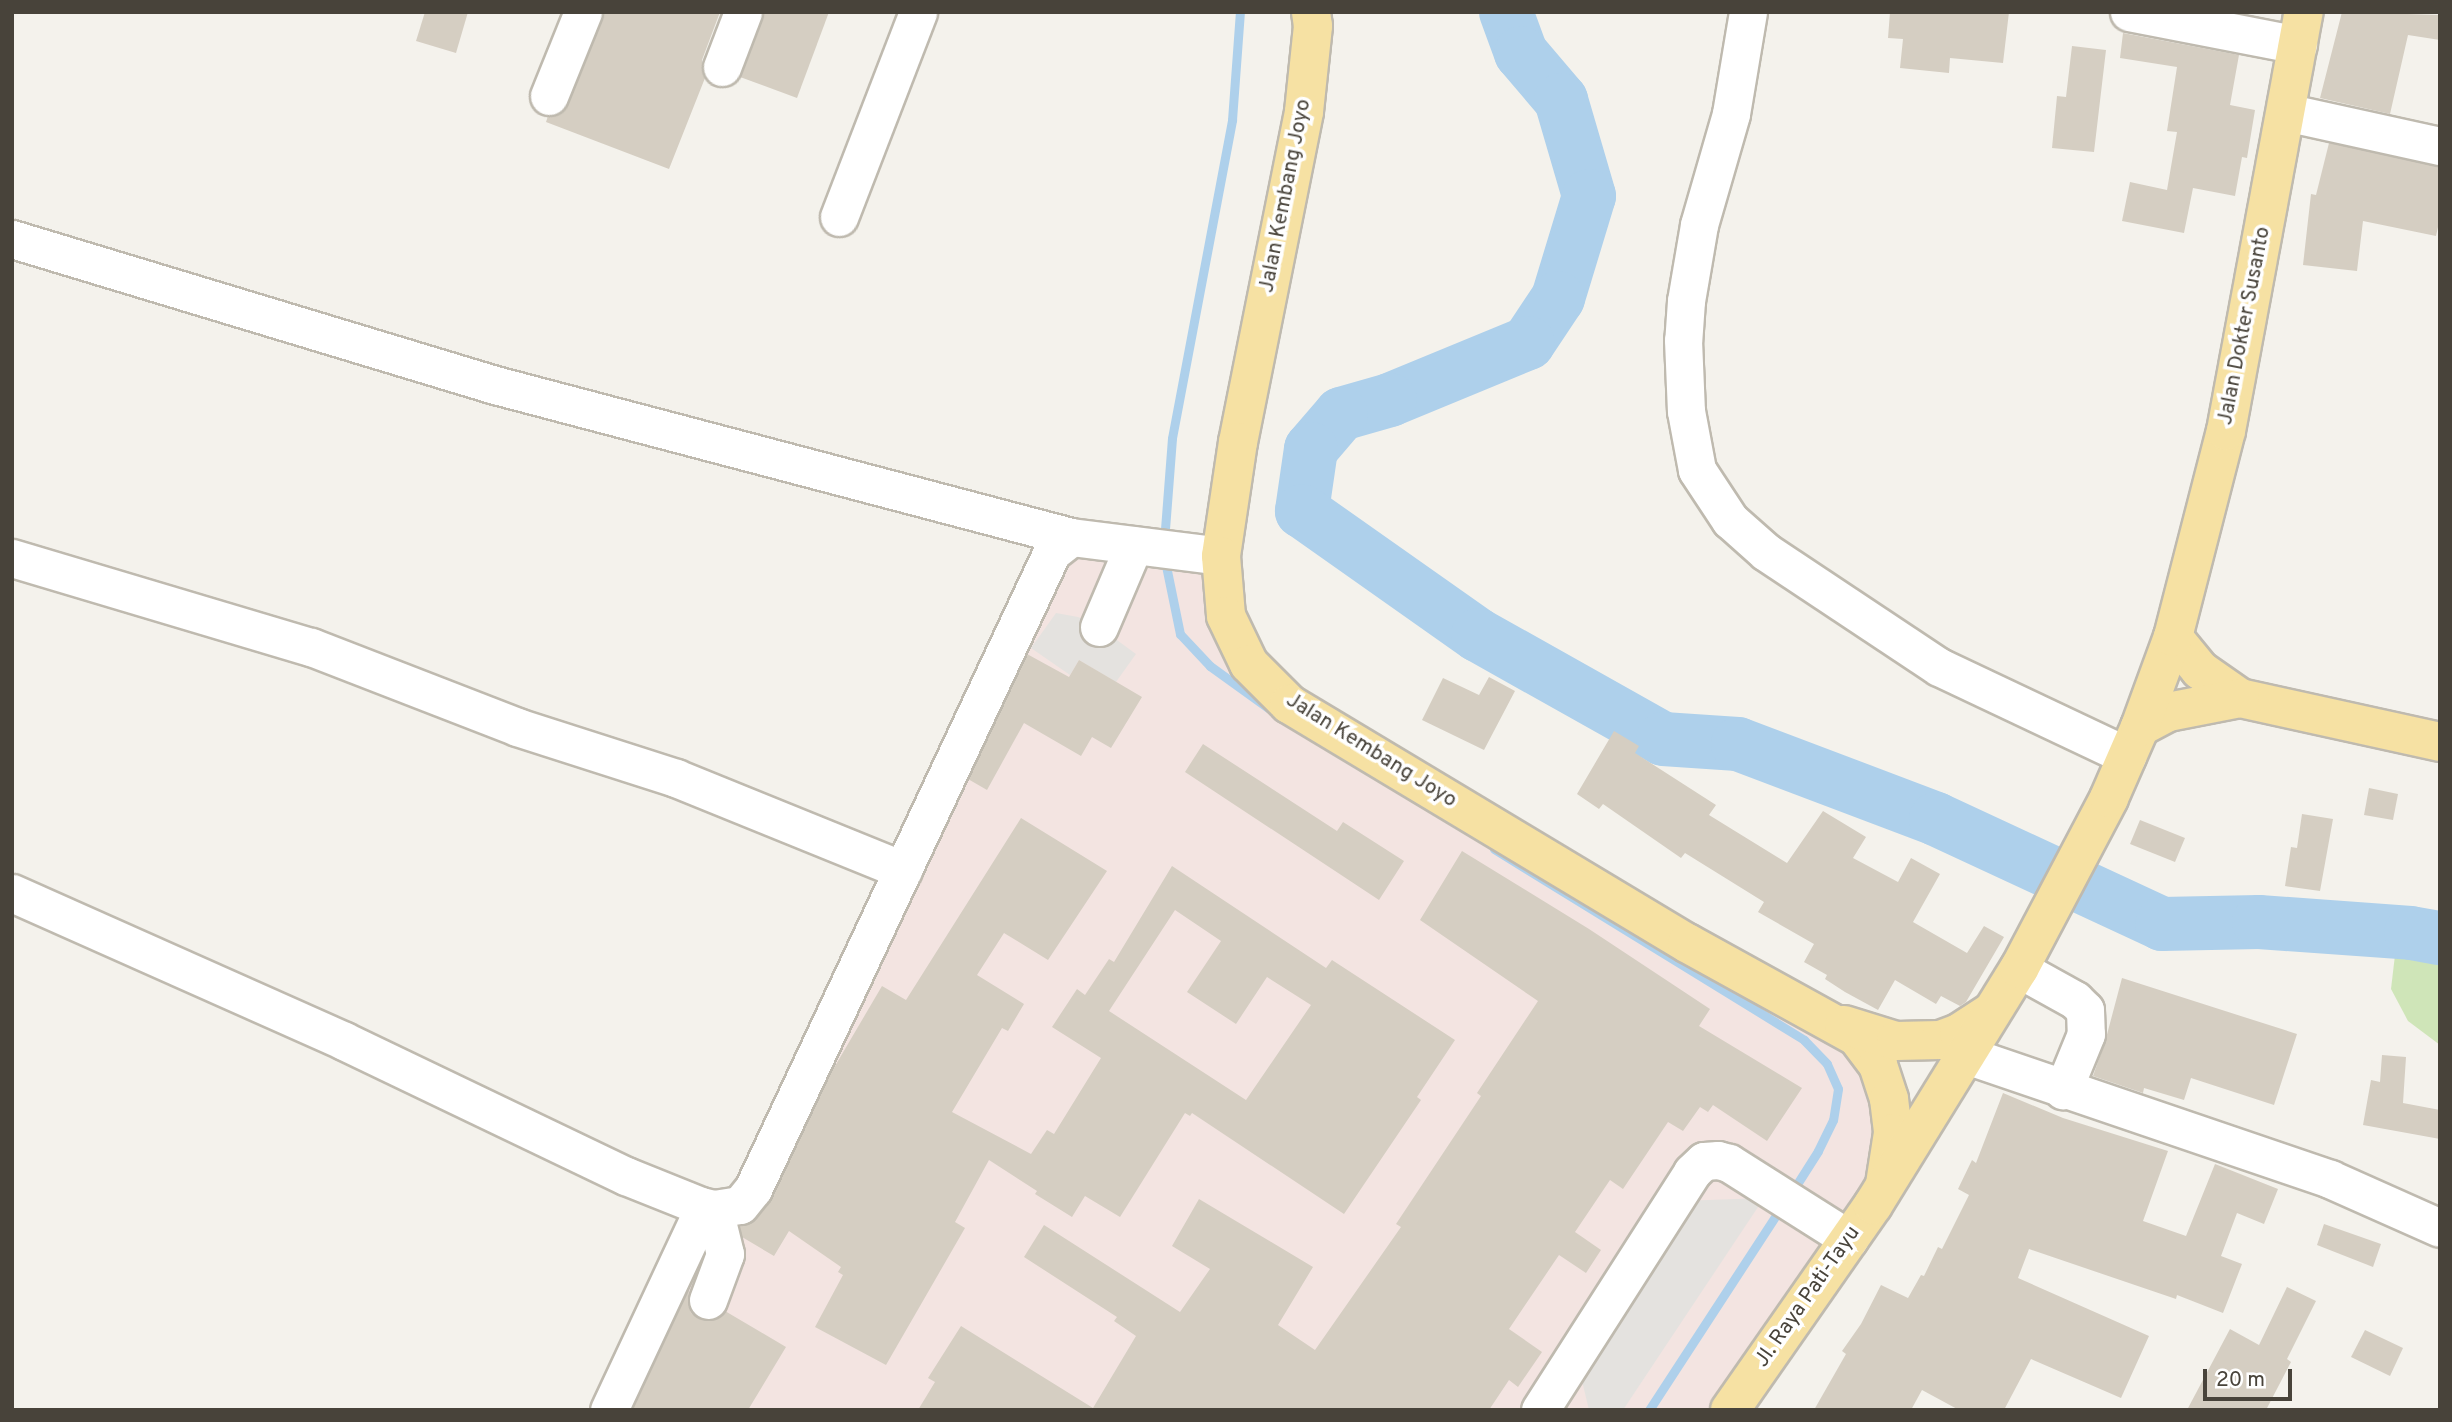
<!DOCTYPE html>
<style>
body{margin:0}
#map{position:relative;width:2452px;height:1422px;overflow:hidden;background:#f4f2ec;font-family:Overpass,sans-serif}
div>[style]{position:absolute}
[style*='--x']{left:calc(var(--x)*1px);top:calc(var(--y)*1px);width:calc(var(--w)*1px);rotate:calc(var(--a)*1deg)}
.medical>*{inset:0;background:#f3e4e1}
.green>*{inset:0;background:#cfe5b8}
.parking>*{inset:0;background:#e4e2df}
.stream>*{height:9px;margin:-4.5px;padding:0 4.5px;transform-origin:4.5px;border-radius:4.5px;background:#aed0eb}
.river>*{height:54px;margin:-27px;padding:0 27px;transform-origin:27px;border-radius:27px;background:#aed0eb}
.building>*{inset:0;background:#d5cec2}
.roads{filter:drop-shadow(2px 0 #bfbaaf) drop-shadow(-2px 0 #bfbaaf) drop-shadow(0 2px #bfbaaf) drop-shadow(0 -2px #bfbaaf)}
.minor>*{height:37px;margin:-18.5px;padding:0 18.5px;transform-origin:18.5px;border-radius:18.5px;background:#fff}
.major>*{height:38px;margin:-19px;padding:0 19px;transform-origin:19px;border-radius:19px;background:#f6e1a3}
span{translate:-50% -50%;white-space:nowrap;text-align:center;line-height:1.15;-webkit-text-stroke:7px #fff;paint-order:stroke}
.street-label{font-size:21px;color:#48433a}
.frame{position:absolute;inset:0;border:14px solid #48433a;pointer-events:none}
.scale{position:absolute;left:2203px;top:1369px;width:89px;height:32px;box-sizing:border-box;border:4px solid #48433a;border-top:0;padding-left:9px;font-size:21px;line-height:24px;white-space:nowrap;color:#48433a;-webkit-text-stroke:5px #fff;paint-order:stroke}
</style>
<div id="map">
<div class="medical">
<div style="clip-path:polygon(1052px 552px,1221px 556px,1249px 664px,1878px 1065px,1885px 1184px,1730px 1410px,589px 1410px,687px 1201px,728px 1208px)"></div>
</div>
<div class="green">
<div style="clip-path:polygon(2399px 921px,2440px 925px,2440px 1045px,2408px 1021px,2391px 989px)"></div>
</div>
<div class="parking">
<div style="clip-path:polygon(1056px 613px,1078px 617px,1099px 627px,1136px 654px,1116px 682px,1079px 660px,1070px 675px,1031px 648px)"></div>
<div style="clip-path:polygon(1764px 1198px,1623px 1410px,1589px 1410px,1577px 1360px,1680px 1201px)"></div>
</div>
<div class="stream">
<div style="--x:1164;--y:542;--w:104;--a:-85.6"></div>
<div style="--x:1172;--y:438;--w:324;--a:-79.3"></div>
<div style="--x:1232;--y:120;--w:108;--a:-85.8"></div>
<div style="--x:1164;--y:556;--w:80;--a:78.4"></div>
<div style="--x:1180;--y:634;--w:44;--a:46.8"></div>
<div style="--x:1210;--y:666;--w:72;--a:35.9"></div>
<div style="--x:1494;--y:849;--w:364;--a:31.6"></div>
<div style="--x:1804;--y:1040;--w:33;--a:46"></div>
<div style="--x:1827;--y:1064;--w:27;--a:66"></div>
<div style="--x:1838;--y:1089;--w:31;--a:99"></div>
<div style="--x:1833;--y:1120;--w:34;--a:116"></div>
<div style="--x:1818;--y:1151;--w:49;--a:122.4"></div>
<div style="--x:1649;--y:1410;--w:244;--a:-56.9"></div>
</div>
<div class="river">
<div style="--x:1506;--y:12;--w:44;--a:69.9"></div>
<div style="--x:1521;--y:53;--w:62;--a:49.6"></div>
<div style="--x:1561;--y:100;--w:100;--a:73.7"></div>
<div style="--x:1589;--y:196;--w:107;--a:106.9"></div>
<div style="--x:1558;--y:298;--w:54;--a:123.7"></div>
<div style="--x:1528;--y:343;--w:149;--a:157.6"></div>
<div style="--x:1390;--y:400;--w:51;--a:164.1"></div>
<div style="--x:1341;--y:414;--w:46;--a:130.6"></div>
<div style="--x:1311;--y:449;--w:63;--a:98.3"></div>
<div style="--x:1302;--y:511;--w:215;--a:35.2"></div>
<div style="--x:1478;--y:635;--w:212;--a:29.3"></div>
<div style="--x:1663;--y:739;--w:75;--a:3.8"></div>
<div style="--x:1738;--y:744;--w:212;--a:20.7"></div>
<div style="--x:1936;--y:819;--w:249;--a:24.9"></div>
<div style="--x:2162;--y:924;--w:97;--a:-1.2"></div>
<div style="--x:2259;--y:922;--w:152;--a:4.1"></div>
<div style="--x:2411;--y:933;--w:29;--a:10"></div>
</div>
<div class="building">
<div style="clip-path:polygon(425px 12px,468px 12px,456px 53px,416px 41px)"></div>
<div style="clip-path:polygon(604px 12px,720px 12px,702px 60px,705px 78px,669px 169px,546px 122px,548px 116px,561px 113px,568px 104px)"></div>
<div style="clip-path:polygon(763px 12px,829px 12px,797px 98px,740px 77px)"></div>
<div style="clip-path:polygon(1890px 12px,2009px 12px,2003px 63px,1950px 58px,1949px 73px,1900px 68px,1903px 39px,1888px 38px)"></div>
<div style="clip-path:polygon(2342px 12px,2440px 15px,2440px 40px,2408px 35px,2390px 114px,2320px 98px)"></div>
<div style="clip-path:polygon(2123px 33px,2239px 55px,2230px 105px,2255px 110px,2247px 158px,2242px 157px,2235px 196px,2193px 188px,2184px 233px,2122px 221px,2130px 182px,2167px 190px,2177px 132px,2167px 131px,2177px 67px,2120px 58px)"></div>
<div style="clip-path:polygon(2072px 46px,2106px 50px,2094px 152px,2052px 148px,2057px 96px,2066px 97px)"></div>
<div style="clip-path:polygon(2329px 143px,2440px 166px,2440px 218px,2436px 236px,2363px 221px,2357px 271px,2303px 265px,2311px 194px,2316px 195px)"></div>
<div style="clip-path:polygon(1027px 654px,1069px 677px,1079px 660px,1142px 697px,1111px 748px,1092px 737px,1081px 756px,1024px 723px,987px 790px,968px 779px)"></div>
<div style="clip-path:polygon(1489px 677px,1515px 691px,1484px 750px,1422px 720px,1443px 678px,1479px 695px)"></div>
<div style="clip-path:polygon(1614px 731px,1639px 746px,1635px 753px,1716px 805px,1709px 815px,1787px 863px,1823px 811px,1866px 837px,1853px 858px,1898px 882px,1911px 858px,1940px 874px,1913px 922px,1967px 953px,1984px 926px,2004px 937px,1966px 1002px,1960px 1006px,1941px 996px,1936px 1004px,1895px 980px,1878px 1010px,1845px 992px,1825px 979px,1827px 975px,1804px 962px,1814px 944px,1758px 912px,1764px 902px,1685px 853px,1681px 858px,1603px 804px,1599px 809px,1577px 794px)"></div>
<div style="clip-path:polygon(1203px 744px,1337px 831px,1343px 822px,1404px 861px,1379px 900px,1185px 772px)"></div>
<div style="clip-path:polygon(2369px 788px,2398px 794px,2393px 820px,2364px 815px)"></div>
<div style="clip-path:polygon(2302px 814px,2333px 819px,2320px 891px,2285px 886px,2291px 847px,2297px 848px)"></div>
<div style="clip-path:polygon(evenodd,1021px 818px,1107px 871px,1048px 960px,1004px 933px,977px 975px,1024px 1004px,1008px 1031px,1002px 1028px,952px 1112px,1031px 1154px,1047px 1130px,1054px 1134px,1101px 1058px,1052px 1027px,1077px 989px,1085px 995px,1109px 959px,1114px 962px,1172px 866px,1326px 968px,1332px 960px,1455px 1040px,1417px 1097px,1421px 1100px,1344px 1214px,1192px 1113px,1190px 1116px,1185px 1113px,1120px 1217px,1085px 1196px,1072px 1217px,1035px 1194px,1037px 1191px,989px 1160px,955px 1222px,965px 1228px,886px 1365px,815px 1327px,843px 1275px,838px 1272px,841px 1267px,789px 1231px,774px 1256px,742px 1237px,740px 1227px,756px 1218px,772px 1198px,828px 1078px,882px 986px,906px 1000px,1021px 818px,1175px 910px,1221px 941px,1187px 992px,1236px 1024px,1267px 977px,1311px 1005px,1246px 1100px,1109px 1011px,1175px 910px)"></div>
<div style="clip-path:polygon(2140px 820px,2185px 838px,2175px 862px,2130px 844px)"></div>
<div style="clip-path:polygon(1462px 851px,1589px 929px,1710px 1009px,1699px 1026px,1802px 1088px,1767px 1141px,1713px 1105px,1708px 1112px,1700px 1107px,1683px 1131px,1668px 1122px,1623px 1189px,1610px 1180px,1575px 1232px,1601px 1250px,1586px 1273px,1559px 1255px,1509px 1329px,1542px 1352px,1518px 1387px,1509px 1380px,1489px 1410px,918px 1410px,935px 1382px,928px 1378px,961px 1326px,1093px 1408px,1136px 1336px,1114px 1321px,1117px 1317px,1024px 1257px,1044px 1225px,1180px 1312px,1210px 1269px,1172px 1246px,1199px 1199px,1313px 1267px,1278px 1325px,1315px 1350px,1401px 1227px,1396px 1224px,1481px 1096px,1477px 1093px,1538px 1001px,1420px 920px)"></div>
<div style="clip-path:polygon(2122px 978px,2297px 1034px,2274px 1105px,2191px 1078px,2184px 1100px,2144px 1088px,2143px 1093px,2093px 1076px,2105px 1042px)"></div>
<div style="clip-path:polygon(2382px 1055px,2406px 1057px,2403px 1103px,2440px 1110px,2440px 1139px,2363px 1125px,2371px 1080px,2380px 1082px)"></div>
<div style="clip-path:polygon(2003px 1093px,2063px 1118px,2168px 1151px,2143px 1221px,2186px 1236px,2215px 1164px,2278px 1189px,2264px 1224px,2237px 1213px,2221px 1256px,2242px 1264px,2223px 1313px,2177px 1295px,2176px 1299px,2029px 1249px,2018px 1278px,2149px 1336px,2121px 1398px,2031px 1359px,2004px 1410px,1959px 1410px,1922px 1390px,1911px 1410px,1814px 1410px,1846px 1354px,1842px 1351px,1861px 1324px,1881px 1285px,1908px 1298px,1921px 1275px,1924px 1276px,1938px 1247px,1942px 1249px,1969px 1195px,1958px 1189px,1972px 1160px,1976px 1163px)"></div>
<div style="clip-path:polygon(2324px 1224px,2381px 1244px,2373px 1267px,2317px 1245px)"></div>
<div style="clip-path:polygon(2287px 1287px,2316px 1301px,2287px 1359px,2291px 1362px,2266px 1410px,2187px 1410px,2230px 1329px,2259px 1345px)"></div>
<div style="clip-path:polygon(689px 1289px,688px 1304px,691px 1313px,700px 1319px,712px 1320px,725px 1311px,786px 1347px,748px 1410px,632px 1410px)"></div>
<div style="clip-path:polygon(2365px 1330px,2403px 1348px,2390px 1376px,2351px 1357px)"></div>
</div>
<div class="roads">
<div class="minor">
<div style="--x:1748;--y:12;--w:103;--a:99.5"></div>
<div style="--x:1731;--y:114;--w:116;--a:106.1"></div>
<div style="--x:1699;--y:225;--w:77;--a:99.7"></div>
<div style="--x:1686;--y:301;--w:39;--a:94"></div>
<div style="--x:1683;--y:340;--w:71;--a:87.6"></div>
<div style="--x:1686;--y:411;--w:60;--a:79.4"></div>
<div style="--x:1697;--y:470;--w:60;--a:56.6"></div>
<div style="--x:1730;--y:520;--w:48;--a:41.6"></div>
<div style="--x:1766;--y:552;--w:208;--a:33.6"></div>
<div style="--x:1939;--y:667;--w:208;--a:25.3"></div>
<div style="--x:2129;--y:12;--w:172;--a:11"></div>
<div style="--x:722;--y:67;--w:59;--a:-69.1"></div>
<div style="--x:549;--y:96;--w:91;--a:-68"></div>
<div style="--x:2285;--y:112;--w:159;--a:12.4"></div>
<div style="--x:839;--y:217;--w:220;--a:-68.9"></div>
<div style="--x:12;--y:239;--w:505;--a:16.82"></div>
<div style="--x:495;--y:385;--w:596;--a:14.78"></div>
<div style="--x:1071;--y:537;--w:151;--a:7.2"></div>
<div style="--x:12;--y:558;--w:312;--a:16.6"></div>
<div style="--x:311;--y:647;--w:221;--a:21.2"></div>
<div style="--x:517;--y:727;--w:167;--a:17.8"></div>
<div style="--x:676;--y:778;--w:245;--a:22.1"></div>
<div style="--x:1099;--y:627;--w:89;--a:-66.9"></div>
<div style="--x:12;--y:893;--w:363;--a:24"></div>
<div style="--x:344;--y:1041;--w:313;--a:25.6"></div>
<div style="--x:626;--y:1176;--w:81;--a:21.8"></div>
<div style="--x:701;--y:1206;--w:13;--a:13"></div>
<div style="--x:714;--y:1209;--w:26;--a:-9"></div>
<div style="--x:740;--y:1205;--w:21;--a:-51"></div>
<div style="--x:753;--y:1189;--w:704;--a:-64.86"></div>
<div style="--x:1052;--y:552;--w:24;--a:-38"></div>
<div style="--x:2019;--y:969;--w:64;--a:29"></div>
<div style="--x:2075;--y:1000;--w:14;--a:45"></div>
<div style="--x:2085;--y:1010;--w:24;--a:88"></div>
<div style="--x:2086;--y:1034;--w:61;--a:112.3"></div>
<div style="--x:1966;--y:1055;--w:385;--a:18.8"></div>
<div style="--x:2330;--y:1179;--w:120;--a:24"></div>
<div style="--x:708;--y:1300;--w:49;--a:-69.7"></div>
<div style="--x:725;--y:1254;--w:46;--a:-103.7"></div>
<div style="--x:609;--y:1410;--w:208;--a:-64.9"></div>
<div style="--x:1540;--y:1410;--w:282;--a:-57.4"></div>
<div style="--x:1692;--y:1172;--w:16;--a:-43"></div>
<div style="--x:1704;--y:1161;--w:14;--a:-4"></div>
<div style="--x:1718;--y:1160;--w:11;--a:15"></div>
<div style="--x:1729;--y:1163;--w:142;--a:32.3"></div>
</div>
<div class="major">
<div style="--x:1311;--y:12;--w:14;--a:82"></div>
<div style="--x:1313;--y:26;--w:86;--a:96"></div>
<div style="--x:1304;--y:112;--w:337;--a:101.3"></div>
<div style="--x:1238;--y:442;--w:115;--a:98.5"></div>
<div style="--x:1221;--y:556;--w:60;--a:85.2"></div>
<div style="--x:1226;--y:616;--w:53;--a:64.4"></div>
<div style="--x:1249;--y:664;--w:57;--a:45"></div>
<div style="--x:1289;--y:704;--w:464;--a:31"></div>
<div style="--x:1687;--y:943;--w:194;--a:28.9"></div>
<div style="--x:1857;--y:1037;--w:35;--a:53"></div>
<div style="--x:1878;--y:1065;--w:36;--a:72"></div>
<div style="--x:1889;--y:1099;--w:34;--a:83"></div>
<div style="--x:1893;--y:1133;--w:52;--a:98.9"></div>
<div style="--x:2173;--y:637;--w:43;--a:50.7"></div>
<div style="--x:2200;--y:670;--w:49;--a:35"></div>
<div style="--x:2240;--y:698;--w:205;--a:12.4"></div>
<div style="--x:2140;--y:727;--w:32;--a:-28"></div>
<div style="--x:2168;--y:712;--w:73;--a:-11"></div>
<div style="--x:1844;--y:1025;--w:54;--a:17.1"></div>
<div style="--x:1896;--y:1041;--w:44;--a:-1.3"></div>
<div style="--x:1940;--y:1040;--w:20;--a:-20"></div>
<div style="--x:1959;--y:1033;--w:38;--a:-33"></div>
<div style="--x:1730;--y:1410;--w:250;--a:-55.1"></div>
<div style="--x:1873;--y:1205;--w:278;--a:-58.3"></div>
<div style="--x:2019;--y:969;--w:193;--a:-62.2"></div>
<div style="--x:2109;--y:798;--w:77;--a:-66.4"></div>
<div style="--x:2140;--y:727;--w:96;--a:-69.9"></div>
<div style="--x:2173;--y:637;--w:213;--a:-75.6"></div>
<div style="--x:2226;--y:431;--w:426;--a:-79.5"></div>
</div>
</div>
<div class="street-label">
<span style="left:1286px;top:196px;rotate:-79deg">Jalan Kembang Joyo</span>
<span style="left:2245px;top:326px;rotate:-79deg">Jalan Dokter Susanto</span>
<span style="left:1371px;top:751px;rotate:32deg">Jalan Kembang Joyo</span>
<span style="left:1808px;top:1297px;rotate:-55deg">Jl. Raya Pati-Tayu</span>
</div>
<div class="frame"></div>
<div class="scale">20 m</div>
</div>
